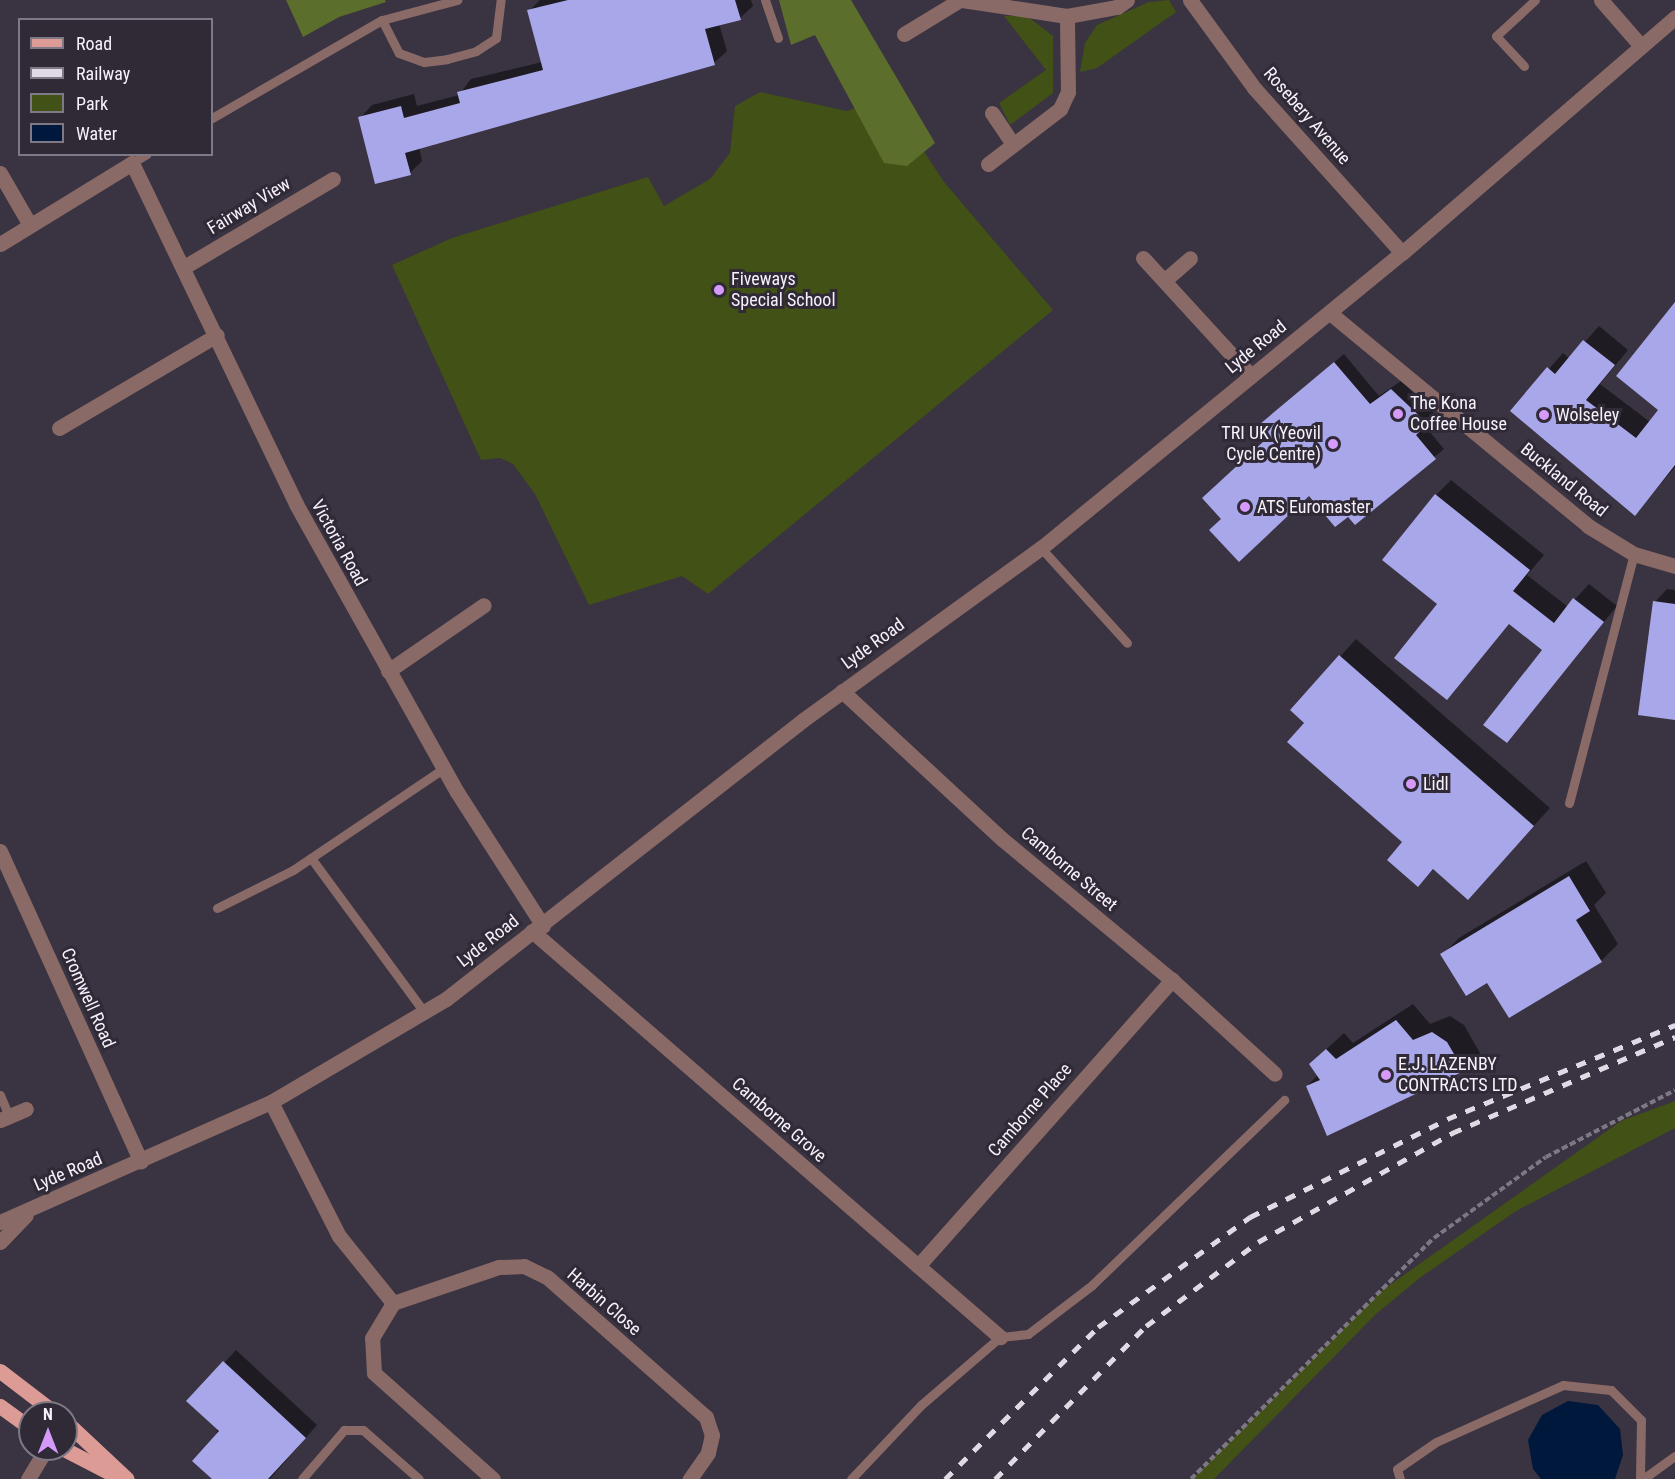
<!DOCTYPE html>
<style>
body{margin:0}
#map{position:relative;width:1675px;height:1479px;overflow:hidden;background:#3a3341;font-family:"Roboto Condensed",sans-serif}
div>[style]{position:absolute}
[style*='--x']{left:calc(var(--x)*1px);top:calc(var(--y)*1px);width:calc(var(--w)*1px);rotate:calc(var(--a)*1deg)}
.green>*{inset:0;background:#425115}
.forest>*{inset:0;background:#5c6e2c}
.water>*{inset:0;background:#00183b}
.shadow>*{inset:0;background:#0007}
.building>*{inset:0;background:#a8a7e9}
.path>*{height:4px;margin-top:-2px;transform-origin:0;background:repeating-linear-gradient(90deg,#7d7683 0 6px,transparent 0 9px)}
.service>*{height:9px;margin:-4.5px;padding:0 4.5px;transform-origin:4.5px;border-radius:4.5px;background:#8a6a67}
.minor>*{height:15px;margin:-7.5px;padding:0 7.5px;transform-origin:7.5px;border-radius:7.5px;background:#8a6a67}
.tertiary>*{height:15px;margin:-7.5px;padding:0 7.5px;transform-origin:7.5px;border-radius:7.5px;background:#8a6a67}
.primary>*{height:15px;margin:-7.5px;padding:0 7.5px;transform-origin:7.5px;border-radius:7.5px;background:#dd9b96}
.rail>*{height:4.5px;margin-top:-2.25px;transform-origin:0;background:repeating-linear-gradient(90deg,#dfdae4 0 10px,transparent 0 20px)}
.dots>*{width:16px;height:16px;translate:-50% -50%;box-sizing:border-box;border:3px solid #302936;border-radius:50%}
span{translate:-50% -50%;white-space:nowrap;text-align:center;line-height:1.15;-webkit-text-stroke:6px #302936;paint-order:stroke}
.street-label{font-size:18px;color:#f6f1fb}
.poi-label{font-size:18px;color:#f6f1fb}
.left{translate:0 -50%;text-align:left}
.right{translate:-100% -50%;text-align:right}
.legend{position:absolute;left:18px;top:18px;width:195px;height:138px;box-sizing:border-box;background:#302936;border:2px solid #7f7985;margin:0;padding:8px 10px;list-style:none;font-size:18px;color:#f6f1fb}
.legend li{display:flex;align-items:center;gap:12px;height:30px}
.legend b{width:30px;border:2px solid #7f7985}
.north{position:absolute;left:18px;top:1401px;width:60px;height:60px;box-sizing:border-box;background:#302936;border:2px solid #7f7985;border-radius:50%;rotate:0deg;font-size:16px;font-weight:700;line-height:24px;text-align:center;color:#f6f1fb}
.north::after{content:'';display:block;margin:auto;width:21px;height:27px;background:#d69bfa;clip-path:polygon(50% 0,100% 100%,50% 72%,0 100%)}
</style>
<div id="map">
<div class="green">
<div style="clip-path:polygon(1169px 0,1176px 12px,1097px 68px,1080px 72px,1085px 43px,1097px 25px,1149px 2px)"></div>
<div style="clip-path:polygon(1004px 16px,1027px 16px,1053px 36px,1053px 93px,1010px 125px,999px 103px,1046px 70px)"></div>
<div style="clip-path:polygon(760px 92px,847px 111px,888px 97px,944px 182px,1053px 310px,708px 594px,682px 576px,589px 605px,535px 494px,513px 464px,500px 458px,481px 460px,392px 265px,452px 238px,648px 177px,664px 206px,710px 179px,730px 153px,735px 106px)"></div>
<div style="clip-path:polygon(1675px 1101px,1675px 1128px,1516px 1211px,1421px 1277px,1376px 1314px,1214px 1479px,1192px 1479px,1380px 1292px,1621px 1121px)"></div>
</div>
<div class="forest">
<div style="clip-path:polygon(286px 0,385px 0,386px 2px,339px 17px,303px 37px)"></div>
<div style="clip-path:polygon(779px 0,851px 0,935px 143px,907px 166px,884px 163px,815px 35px,791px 45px)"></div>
</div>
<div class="water">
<div style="clip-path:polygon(1568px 1401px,1598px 1405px,1620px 1429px,1623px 1455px,1615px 1479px,1541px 1479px,1533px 1469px,1528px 1440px,1542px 1415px)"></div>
</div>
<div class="shadow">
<div style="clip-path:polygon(540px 0,751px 0,753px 6px,740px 18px,719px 24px,727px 51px,714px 63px,419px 147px,422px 161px,410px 173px,360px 118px,372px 105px,414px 94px,417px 106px,459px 95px,471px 79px,542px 62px,529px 11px)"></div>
<div style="clip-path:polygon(1675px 305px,1675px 467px,1635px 514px,1512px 411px,1563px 353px,1570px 359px,1599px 326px,1628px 350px,1600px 384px,1650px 422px,1660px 410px)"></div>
<div style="clip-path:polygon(1344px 354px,1379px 396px,1401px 381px,1436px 415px,1424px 425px,1444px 449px,1355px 522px,1310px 494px,1223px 518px,1265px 440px,1265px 421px)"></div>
<div style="clip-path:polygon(1451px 480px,1544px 555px,1527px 575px,1568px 607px,1589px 584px,1617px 606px,1506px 741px,1544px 650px,1510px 623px,1447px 698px,1436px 495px)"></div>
<div style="clip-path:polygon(1667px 589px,1675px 590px,1675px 719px,1655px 602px)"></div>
<div style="clip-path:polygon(1356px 639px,1550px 808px,1468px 898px,1435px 868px,1418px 885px,1405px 842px,1292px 710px)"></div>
<div style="clip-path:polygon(1586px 861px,1606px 893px,1594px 905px,1618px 944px,1601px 961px,1488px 981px,1442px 955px,1459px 938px)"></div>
<div style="clip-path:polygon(1413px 1004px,1430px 1024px,1450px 1016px,1464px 1025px,1480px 1053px,1463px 1070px,1307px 1086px,1318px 1075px,1310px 1064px,1344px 1033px,1353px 1043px)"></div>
<div style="clip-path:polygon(236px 1350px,317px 1425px,270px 1479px,212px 1479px,224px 1363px)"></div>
</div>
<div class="building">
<div style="clip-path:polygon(568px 0,735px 0,741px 20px,705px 29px,715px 65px,405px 153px,411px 175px,375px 184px,358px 117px,401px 106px,404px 118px,460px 103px,457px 92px,543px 70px,527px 10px)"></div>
<div style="clip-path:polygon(1675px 302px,1675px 465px,1635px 516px,1510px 411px,1547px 367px,1555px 374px,1583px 340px,1615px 365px,1586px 400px,1636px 438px,1658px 410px,1616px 376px)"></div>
<div style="clip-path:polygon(1334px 362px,1370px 404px,1391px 389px,1428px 424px,1416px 435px,1436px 459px,1355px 525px,1348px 517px,1335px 527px,1309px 496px,1239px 562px,1209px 530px,1221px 519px,1202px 498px,1264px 441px,1254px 429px)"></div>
<div style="clip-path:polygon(1435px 494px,1530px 570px,1513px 591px,1554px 623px,1573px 598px,1604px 622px,1507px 743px,1483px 725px,1542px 650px,1509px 624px,1447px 700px,1394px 658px,1437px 604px,1382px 560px)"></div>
<div style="clip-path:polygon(1653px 601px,1675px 604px,1675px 720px,1638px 715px)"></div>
<div style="clip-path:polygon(1339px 655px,1534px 826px,1468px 900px,1433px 869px,1418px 887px,1387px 860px,1402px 842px,1287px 742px,1304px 723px,1290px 710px)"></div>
<div style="clip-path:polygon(1569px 876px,1590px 911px,1576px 920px,1602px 962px,1509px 1018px,1487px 983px,1466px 996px,1440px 954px)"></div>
<div style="clip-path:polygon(1396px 1020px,1413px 1040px,1432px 1032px,1447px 1042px,1464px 1071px,1327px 1136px,1306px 1086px,1320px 1080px,1309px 1064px,1326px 1049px,1336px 1059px)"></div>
<div style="clip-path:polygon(223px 1361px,306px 1438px,268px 1479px,212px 1479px,192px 1461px,219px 1431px,186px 1401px)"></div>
</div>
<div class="path">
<div style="--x:1191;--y:1479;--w:342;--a:-44.8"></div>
<div style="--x:1434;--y:1238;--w:138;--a:-35.9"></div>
<div style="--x:1546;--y:1157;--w:145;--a:-27.4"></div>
</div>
<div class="service">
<div style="--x:765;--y:0;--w:40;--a:71.1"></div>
<div style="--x:382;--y:20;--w:37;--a:63"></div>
<div style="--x:399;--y:53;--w:27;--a:20"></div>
<div style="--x:424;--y:62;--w:23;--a:-7"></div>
<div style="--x:447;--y:59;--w:30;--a:-15"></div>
<div style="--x:476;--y:51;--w:24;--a:-33"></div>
<div style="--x:496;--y:38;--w:38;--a:-83"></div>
<div style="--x:1524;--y:66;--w:41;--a:-133"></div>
<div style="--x:1496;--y:36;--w:53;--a:-42.7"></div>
<div style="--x:212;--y:118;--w:196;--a:-30"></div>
<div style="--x:382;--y:20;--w:78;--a:-14.9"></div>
<div style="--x:132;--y:163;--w:17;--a:-31"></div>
<div style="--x:1041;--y:548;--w:128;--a:47.8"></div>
<div style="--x:1569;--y:803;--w:257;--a:-75.4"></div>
<div style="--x:311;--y:858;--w:192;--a:53.7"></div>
<div style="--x:217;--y:908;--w:85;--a:-26.6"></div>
<div style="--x:293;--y:870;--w:182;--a:-34"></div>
<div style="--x:0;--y:1095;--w:23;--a:67"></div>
<div style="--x:302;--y:1479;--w:65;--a:-49.4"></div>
<div style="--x:344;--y:1430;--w:19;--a:0"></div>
<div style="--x:363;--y:1430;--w:74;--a:41.2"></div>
<div style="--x:851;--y:1479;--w:102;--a:-46.6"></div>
<div style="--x:921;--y:1405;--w:104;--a:-40.7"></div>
<div style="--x:1000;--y:1337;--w:28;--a:-6"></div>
<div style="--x:1028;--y:1334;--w:81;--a:-37.4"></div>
<div style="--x:1092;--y:1285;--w:267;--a:-43.9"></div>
<div style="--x:1400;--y:1479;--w:10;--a:-107"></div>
<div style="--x:1397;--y:1469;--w:47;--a:-34.7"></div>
<div style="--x:1436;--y:1442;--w:139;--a:-24.2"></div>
<div style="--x:1563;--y:1385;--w:48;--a:5.9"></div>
<div style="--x:1611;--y:1390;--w:42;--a:45"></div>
<div style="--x:1641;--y:1420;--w:59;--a:91"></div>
<div style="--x:1643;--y:1479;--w:39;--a:-36"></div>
</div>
<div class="minor">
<div style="--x:962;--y:0;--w:106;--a:8.7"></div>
<div style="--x:1067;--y:16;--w:51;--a:-10.2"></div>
<div style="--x:1117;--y:7;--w:12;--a:-35"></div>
<div style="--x:1190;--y:0;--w:110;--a:53.9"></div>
<div style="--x:1255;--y:89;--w:220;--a:48.1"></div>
<div style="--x:1601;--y:0;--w:61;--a:49"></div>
<div style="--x:904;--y:34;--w:66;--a:-31.3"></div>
<div style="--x:992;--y:113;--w:37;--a:56"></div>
<div style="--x:988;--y:164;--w:91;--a:-37.4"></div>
<div style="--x:1060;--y:109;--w:19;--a:-65"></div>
<div style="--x:1068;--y:92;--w:76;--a:-90.8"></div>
<div style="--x:0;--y:173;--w:60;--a:60"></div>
<div style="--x:0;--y:244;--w:155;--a:-31.5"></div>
<div style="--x:132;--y:163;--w:378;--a:64.3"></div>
<div style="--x:296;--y:504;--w:330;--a:60.8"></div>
<div style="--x:457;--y:792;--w:159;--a:57.3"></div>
<div style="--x:1143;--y:258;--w:160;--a:47.5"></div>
<div style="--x:184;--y:267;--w:173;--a:-30.6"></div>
<div style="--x:1165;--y:280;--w:33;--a:-41"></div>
<div style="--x:1330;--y:313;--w:335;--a:39.5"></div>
<div style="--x:1588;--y:526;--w:54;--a:31.3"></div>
<div style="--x:1634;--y:554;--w:43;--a:16.3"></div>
<div style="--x:59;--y:428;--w:183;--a:-30.5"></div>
<div style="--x:388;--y:671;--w:116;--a:-34.5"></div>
<div style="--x:842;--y:691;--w:218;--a:42.8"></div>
<div style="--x:1002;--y:839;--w:221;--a:39.7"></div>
<div style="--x:1172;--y:980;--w:139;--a:42.4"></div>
<div style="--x:0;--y:851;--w:341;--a:65.6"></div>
<div style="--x:532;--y:931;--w:620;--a:40.94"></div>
<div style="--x:271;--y:1102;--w:150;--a:63.1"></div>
<div style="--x:339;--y:1236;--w:86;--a:51.1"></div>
<div style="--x:0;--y:1120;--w:28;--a:-23"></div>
<div style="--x:918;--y:1266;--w:383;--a:-48.4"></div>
<div style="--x:28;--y:1479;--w:35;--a:-59"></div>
<div style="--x:493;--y:1479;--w:159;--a:-138.3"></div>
<div style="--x:374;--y:1373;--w:35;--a:-93"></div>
<div style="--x:372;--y:1338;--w:41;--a:-59"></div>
<div style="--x:393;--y:1303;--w:112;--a:-18.8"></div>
<div style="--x:499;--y:1267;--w:25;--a:-2"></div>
<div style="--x:524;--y:1266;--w:25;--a:26"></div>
<div style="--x:547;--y:1277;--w:212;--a:41.4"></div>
<div style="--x:706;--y:1417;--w:19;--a:72"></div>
<div style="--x:712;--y:1435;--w:18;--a:103"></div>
<div style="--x:708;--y:1453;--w:32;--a:125"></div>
</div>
<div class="tertiary">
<div style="--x:0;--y:1222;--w:296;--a:-23.9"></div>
<div style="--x:271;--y:1102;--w:203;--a:-30.5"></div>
<div style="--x:446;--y:999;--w:453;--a:-38"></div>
<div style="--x:803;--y:720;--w:294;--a:-35.9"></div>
<div style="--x:1041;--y:548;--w:466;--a:-39.3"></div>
<div style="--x:1402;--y:253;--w:361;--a:-40.8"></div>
<div style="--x:0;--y:1242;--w:37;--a:-46"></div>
</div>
<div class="primary">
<div style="--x:0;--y:1371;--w:69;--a:37.4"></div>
<div style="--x:0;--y:1406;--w:37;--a:36"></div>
<div style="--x:66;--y:1422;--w:83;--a:43.1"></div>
<div style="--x:64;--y:1449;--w:59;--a:27.4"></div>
</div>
<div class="rail">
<div style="--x:945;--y:1479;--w:216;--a:-44.8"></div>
<div style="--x:1098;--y:1327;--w:188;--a:-35.9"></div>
<div style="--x:1250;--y:1217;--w:220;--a:-26.4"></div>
<div style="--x:1447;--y:1119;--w:247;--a:-22.4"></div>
<div style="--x:995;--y:1479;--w:215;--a:-45.4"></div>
<div style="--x:1146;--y:1326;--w:140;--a:-36.9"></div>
<div style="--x:1258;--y:1242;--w:223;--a:-29.3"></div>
<div style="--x:1452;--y:1133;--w:243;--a:-23.3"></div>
</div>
<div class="dots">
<div style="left:719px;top:290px;background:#d69bfa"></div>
<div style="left:1398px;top:414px;background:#d69bfa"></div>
<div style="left:1544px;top:415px;background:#d69bfa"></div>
<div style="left:1333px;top:444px;background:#d69bfa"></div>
<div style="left:1245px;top:507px;background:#d69bfa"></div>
<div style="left:1411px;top:784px;background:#d69bfa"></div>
<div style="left:1386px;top:1075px;background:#d69bfa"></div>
</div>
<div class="street-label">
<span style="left:1307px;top:116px;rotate:49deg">Rosebery Avenue</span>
<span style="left:249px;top:206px;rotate:-31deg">Fairway View</span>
<span style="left:1256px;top:347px;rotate:-39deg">Lyde Road</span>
<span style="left:1564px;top:480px;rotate:39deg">Buckland Road</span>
<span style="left:339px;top:543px;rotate:61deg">Victoria Road</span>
<span style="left:873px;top:644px;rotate:-36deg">Lyde Road</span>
<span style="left:1069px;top:869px;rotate:40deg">Camborne Street</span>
<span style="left:488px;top:941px;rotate:-38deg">Lyde Road</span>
<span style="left:88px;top:998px;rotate:66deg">Cromwell Road</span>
<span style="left:1030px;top:1110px;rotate:-49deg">Camborne Place</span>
<span style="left:779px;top:1120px;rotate:41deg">Camborne Grove</span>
<span style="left:68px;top:1172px;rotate:-23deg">Lyde Road</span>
<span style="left:604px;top:1302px;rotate:41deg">Harbin Close</span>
</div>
<div class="poi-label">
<span class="left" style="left:731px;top:290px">Fiveways<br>Special School</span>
<span class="left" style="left:1410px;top:414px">The Kona<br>Coffee House</span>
<span class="left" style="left:1556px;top:415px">Wolseley</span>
<span class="right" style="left:1321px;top:444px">TRI UK (Yeovil<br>Cycle Centre)</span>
<span class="left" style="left:1257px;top:507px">ATS Euromaster</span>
<span class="left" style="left:1423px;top:784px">Lidl</span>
<span class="left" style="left:1398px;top:1075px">E.J. LAZENBY<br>CONTRACTS LTD</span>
</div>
<ul class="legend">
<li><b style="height:8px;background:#dd9b96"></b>Road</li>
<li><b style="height:8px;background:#dfdae4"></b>Railway</li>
<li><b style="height:16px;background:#425115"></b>Park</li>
<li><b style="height:16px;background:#00183b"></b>Water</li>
</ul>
<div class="north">N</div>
</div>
